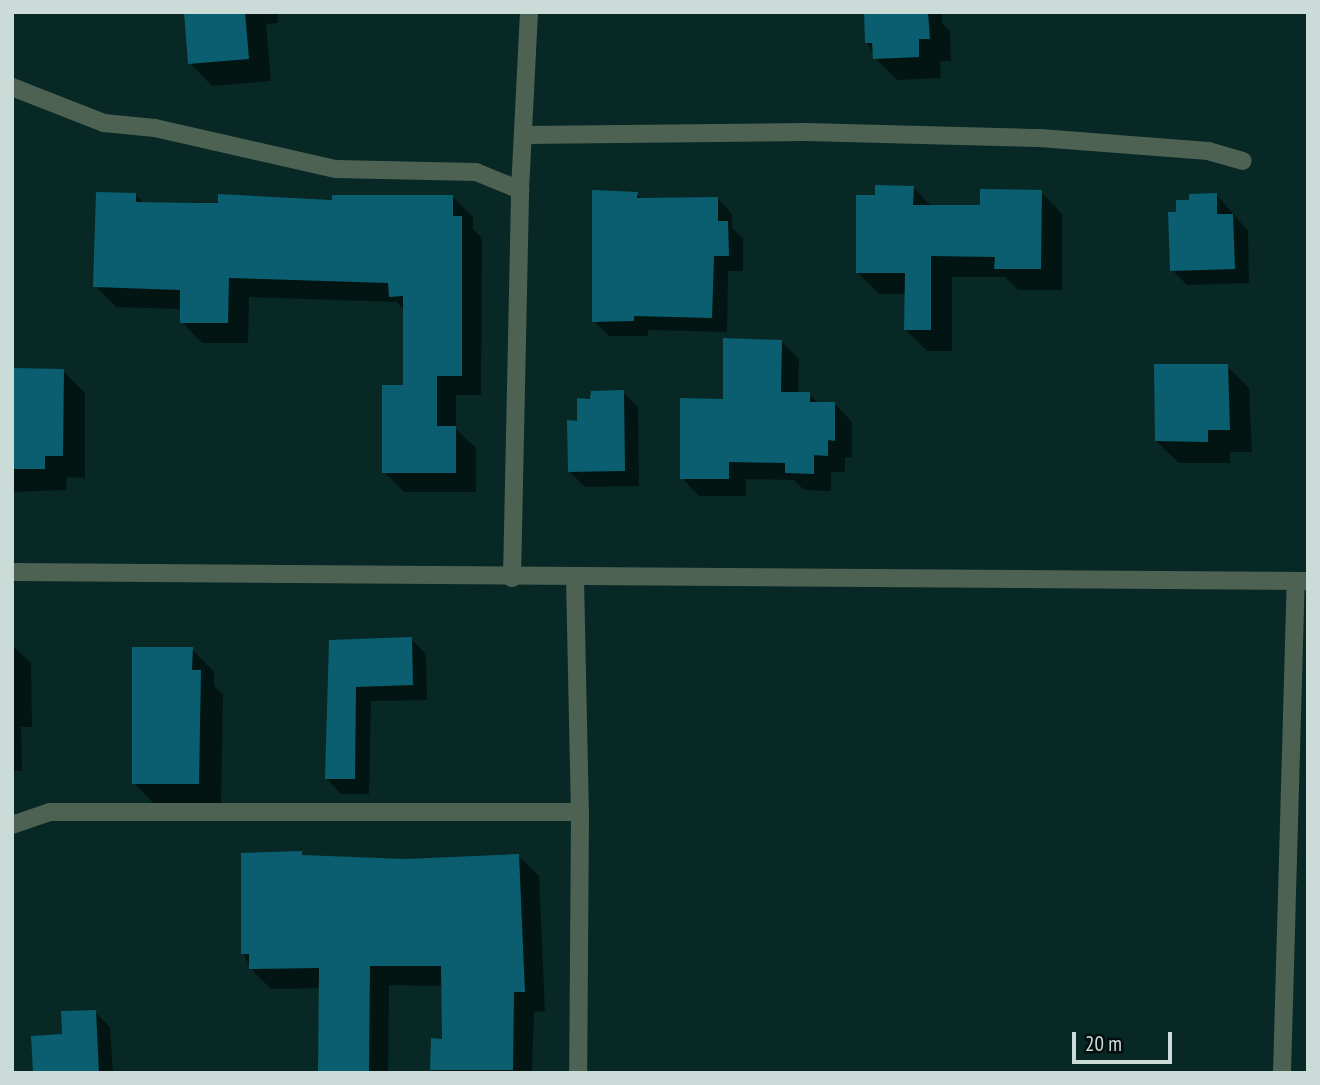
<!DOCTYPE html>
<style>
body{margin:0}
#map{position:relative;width:1320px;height:1085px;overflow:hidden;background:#072825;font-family:"PT Sans Narrow",sans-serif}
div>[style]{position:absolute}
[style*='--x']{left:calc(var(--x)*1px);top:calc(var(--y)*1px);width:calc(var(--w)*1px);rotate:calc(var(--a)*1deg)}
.shadow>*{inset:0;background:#0007}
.building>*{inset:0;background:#0a5e6f}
.minor>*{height:18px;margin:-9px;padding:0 9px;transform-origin:9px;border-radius:9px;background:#4d6253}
span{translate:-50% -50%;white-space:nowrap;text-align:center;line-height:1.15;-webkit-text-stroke:5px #030e0d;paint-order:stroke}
.frame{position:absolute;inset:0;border:14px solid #cadbd8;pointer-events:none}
.scale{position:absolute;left:1072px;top:1032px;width:100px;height:32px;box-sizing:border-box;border:4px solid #cadbd8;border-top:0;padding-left:9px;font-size:21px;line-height:24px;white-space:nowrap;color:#cadbd8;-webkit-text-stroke:5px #030e0d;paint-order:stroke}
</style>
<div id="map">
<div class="shadow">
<div style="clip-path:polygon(186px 12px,277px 12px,278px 23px,266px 24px,271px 81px,212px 86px,190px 63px)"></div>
<div style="clip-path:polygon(866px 12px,942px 12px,942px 23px,950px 31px,951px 61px,940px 61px,941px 78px,897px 80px,875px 58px,867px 42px)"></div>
<div style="clip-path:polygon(913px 187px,932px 207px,981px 207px,1041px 192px,1062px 214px,1062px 290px,1018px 290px,1005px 277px,952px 277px,952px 351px,927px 351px,905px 329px,906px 294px,879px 294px,857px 272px,877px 197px)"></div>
<div style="clip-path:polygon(135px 194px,145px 204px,453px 197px,473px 217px,473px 229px,482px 238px,481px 395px,456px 395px,456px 429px,476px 448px,476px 492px,404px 492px,384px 472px,405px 386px,404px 310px,397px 302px,249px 297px,248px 343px,202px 343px,182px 322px,182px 309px,116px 307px,95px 286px)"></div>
<div style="clip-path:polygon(637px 194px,642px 199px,717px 198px,732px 214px,732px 228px,743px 238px,743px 271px,728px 271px,727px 332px,648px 330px,648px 336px,609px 336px,594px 321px)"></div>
<div style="clip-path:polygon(1217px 195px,1248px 231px,1249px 283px,1187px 285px,1172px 270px,1178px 213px,1191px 201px)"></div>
<div style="clip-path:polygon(782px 342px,799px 359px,798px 394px,809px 394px,819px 404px,835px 404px,852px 422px,852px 457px,845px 457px,845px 472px,831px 472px,831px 491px,804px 490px,794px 480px,746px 479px,746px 496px,699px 496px,682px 478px,724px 401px)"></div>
<div style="clip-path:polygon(1227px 366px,1249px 388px,1252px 452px,1230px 452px,1230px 463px,1179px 463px,1156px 441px)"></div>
<div style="clip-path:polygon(12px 370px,63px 371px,85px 393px,85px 478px,67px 477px,66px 490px,12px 492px)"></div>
<div style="clip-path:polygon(623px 392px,638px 407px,639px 486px,585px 487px,570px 472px,592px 400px)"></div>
<div style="clip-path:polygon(411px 639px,426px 654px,427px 700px,371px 701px,369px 794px,341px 794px,326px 778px,331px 642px)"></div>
<div style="clip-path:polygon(12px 645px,31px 663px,32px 727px,21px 727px,22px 771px,12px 771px)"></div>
<div style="clip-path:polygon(192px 649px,214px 672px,214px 686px,223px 694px,221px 806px,156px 806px,134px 783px)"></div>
<div style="clip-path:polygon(301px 853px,305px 857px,405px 860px,519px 856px,539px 876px,545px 1011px,534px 1012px,532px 1073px,436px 1073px,432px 1069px,444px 1040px,443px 986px,389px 985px,388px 1073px,320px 1073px,320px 988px,271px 989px,251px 969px,243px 953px)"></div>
<div style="clip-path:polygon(95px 1012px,110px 1027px,113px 1073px,35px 1073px,64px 1035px)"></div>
</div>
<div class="building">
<div style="clip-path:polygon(184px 12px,245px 12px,249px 59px,188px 64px)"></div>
<div style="clip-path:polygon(864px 12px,928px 12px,930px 39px,919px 39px,919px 57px,873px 59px,872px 43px,865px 43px)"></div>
<div style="clip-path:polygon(875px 185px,914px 186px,913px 205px,980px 205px,980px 189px,1042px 190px,1041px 269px,994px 269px,995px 257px,931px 256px,931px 330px,904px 330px,905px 273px,856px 273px,856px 195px,875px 195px)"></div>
<div style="clip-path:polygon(592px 190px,638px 192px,637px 198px,718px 197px,718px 221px,728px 221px,729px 256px,714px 256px,712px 318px,634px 316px,634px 321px,592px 322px)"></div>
<div style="clip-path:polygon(96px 192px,136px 193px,136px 202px,195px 203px,218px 203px,218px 194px,332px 200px,332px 195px,453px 195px,453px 216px,462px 216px,462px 376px,437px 376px,437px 426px,456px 426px,456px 473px,382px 473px,382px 385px,403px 385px,403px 296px,389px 297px,388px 283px,229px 278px,228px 323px,180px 323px,180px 290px,93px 287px)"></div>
<div style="clip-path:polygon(1217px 193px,1217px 214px,1233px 214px,1235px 269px,1170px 271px,1168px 212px,1176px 212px,1176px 200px,1189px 200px,1189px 194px)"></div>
<div style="clip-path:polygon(723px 338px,782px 340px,781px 392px,810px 392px,810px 402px,835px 402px,835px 441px,828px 440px,828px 456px,814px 455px,814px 474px,785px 473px,785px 463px,729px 462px,729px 479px,680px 479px,680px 398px,723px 399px)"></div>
<div style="clip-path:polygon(1154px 364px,1228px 364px,1230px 430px,1208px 430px,1208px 442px,1155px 441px)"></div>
<div style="clip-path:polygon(12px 368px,64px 369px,63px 456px,45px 456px,45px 469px,12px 469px)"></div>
<div style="clip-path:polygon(624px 390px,625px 471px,568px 472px,567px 420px,577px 421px,577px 398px,590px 399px,591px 391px)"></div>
<div style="clip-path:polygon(412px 637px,413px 685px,356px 687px,355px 779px,325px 779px,329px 640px)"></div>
<div style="clip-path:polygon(132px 647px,193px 647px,192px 670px,201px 670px,199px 784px,132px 784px)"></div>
<div style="clip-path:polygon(302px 851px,302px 855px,405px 859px,519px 854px,525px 992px,514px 992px,513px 1070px,430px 1070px,431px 1038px,442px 1039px,441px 966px,370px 966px,369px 1073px,318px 1072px,319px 968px,249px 969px,249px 954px,241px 954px,241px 853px)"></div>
<div style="clip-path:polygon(96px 1010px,99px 1073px,33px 1073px,31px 1036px,62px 1034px,61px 1011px)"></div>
</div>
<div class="minor">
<div style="--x:12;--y:87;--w:99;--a:21.4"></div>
<div style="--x:104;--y:123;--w:51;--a:5.6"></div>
<div style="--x:155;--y:128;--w:186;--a:12.8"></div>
<div style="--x:336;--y:169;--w:140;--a:1.2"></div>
<div style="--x:476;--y:172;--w:48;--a:22.2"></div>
<div style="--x:525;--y:135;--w:281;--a:-0.6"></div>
<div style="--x:806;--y:132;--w:234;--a:1.5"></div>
<div style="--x:1040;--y:138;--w:169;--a:4.4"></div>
<div style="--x:1208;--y:151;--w:36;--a:16"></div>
<div style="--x:12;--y:572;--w:1296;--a:0.4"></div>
<div style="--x:512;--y:578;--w:388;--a:-88.8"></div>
<div style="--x:520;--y:190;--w:178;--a:-87.1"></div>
<div style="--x:575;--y:578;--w:234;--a:88.8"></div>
<div style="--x:580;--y:812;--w:261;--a:90.4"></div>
<div style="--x:12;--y:825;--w:40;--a:-18.9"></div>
<div style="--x:50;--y:812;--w:530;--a:0"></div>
<div style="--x:1282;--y:1073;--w:492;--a:-88.4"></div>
</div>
<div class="frame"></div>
<div class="scale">20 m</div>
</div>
